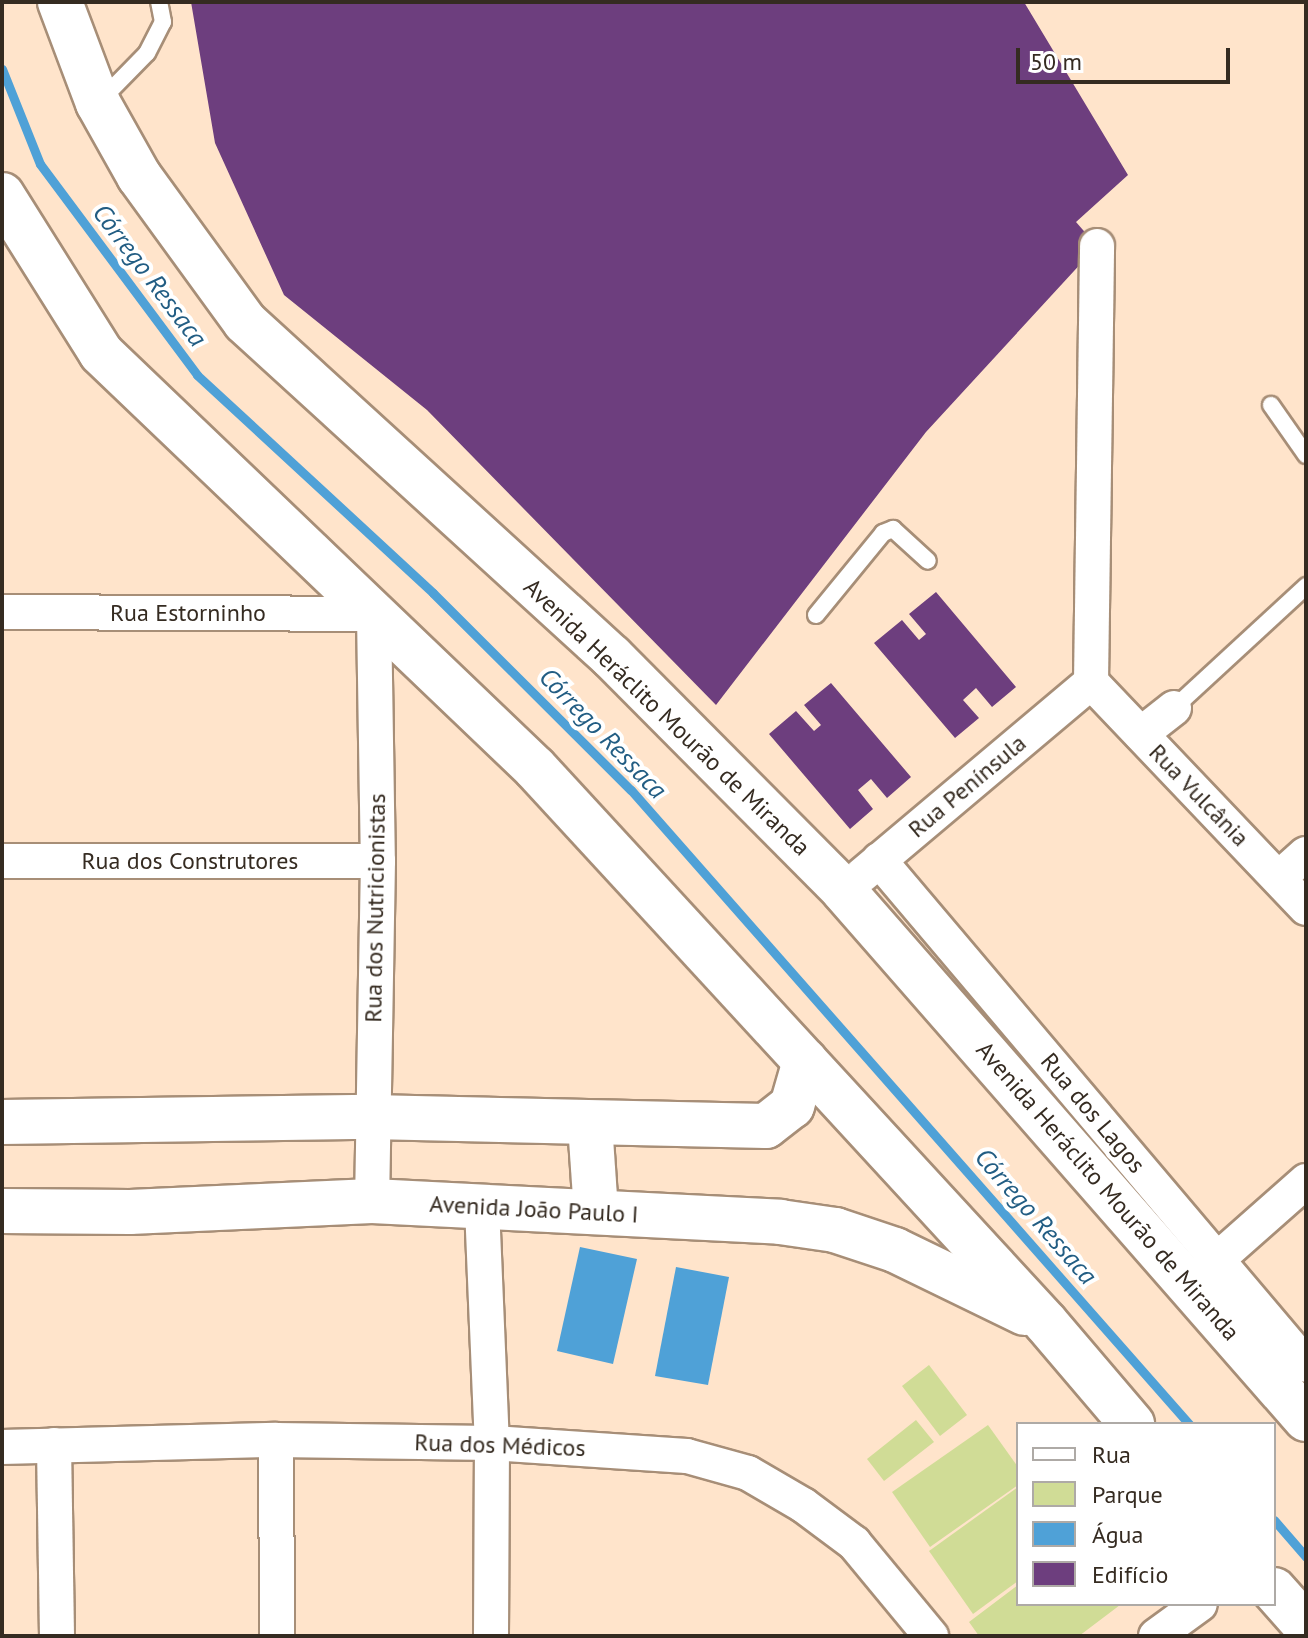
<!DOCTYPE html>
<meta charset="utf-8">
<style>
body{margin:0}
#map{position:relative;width:1308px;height:1638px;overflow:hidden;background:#ffe4cb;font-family:"PT Sans",sans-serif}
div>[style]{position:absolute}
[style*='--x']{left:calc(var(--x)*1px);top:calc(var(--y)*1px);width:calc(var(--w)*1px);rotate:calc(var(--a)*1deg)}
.green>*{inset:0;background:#d0dc96}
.water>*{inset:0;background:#4fa1d7}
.stream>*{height:9px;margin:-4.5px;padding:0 4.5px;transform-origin:4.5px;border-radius:4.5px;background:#4fa1d7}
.building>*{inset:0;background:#6d3e7e}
.roads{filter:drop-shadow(2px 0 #a78e77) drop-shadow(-2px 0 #a78e77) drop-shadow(0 2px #a78e77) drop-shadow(0 -2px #a78e77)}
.lane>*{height:16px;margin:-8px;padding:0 8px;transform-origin:8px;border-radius:8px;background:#fff}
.street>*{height:34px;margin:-17px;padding:0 17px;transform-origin:17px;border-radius:17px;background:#fff}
.secondary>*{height:44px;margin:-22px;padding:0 22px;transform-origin:22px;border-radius:22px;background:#fff}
span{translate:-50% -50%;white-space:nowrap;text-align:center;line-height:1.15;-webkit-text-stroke:8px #fff;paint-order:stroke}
.street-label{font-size:24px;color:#352b21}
.water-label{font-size:26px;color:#225d83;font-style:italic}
.frame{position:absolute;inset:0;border:4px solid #352b21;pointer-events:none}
.legend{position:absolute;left:1016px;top:1422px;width:260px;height:184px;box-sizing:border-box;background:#fff;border:2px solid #aeaaa6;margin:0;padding:10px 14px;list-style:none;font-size:24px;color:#352b21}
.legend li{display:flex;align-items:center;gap:16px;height:40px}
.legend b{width:40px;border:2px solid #aeaaa6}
.scale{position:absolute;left:1016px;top:48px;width:214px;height:36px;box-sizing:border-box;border:4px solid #352b21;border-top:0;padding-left:10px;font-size:24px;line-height:28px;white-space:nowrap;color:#352b21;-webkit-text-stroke:6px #fff;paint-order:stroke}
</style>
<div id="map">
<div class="green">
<div style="clip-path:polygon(929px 1365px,967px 1415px,940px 1436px,902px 1386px)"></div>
<div style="clip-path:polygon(916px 1420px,934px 1442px,884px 1481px,867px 1459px)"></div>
<div style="clip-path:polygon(988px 1425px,1018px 1467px,1018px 1485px,930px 1547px,892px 1492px)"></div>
<div style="clip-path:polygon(1018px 1487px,1018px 1581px,973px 1614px,929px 1551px)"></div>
<div style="clip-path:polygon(1018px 1585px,1018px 1604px,1120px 1605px,1079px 1636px,979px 1636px,969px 1622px)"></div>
</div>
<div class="water">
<div style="clip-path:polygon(580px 1247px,637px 1259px,613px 1364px,557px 1351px)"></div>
<div style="clip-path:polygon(676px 1267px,729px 1277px,708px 1385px,655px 1376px)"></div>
</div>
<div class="stream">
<div style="--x:2;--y:69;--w:102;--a:68.2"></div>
<div style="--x:40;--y:164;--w:263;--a:53.3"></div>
<div style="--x:197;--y:375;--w:321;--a:42.7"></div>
<div style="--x:433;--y:593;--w:279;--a:44.9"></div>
<div style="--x:631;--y:790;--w:845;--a:48.65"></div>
<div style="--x:1274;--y:1520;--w:49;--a:49.1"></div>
</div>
<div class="building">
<div style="clip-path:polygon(191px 2px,1024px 2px,1128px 175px,1076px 222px,1097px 246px,926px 432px,716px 705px,427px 410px,284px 295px,215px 143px)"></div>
<div style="clip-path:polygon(936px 592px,1016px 687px,992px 707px,976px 688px,963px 700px,979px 718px,955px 738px,874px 643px,902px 620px,919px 640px,926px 634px,909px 614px)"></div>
<div style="clip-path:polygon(831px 683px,911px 777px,887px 798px,871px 779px,858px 790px,873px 809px,850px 829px,769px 734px,796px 711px,814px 731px,821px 725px,804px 705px)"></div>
</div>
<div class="roads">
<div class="lane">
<div style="--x:102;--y:99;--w:64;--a:-45.6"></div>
<div style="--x:147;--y:53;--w:35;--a:-63"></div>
<div style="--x:163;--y:22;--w:20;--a:-101"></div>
<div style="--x:1271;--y:405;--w:61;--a:55"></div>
<div style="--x:816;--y:615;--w:106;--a:-50.7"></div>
<div style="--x:883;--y:533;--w:11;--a:-22"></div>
<div style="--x:893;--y:529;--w:47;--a:42.4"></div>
<div style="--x:1174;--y:708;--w:180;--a:-42.7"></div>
</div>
<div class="street">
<div style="--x:2;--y:612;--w:372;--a:0.3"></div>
<div style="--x:374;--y:614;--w:247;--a:89.1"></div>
<div style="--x:378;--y:861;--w:340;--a:91"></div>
<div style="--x:1091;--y:682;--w:436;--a:-89.2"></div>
<div style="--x:1091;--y:682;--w:312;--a:46.4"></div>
<div style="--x:1141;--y:734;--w:42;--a:-38.2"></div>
<div style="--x:879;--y:860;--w:661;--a:49.78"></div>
<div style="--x:2;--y:861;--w:376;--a:0"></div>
<div style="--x:862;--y:875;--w:299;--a:-40.1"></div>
<div style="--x:1279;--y:878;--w:36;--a:-42"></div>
<div style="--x:482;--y:1207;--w:236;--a:87.6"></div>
<div style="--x:492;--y:1443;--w:193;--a:90.3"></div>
<div style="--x:1202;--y:1273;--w:139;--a:-41.5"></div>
<div style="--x:276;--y:1440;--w:196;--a:89.7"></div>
<div style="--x:54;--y:1445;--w:191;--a:89.1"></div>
<div style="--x:2;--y:1447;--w:274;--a:-1.5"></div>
<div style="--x:276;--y:1440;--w:216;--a:0.8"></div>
<div style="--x:492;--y:1443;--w:195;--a:3.8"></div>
<div style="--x:687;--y:1456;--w:63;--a:15.6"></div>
<div style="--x:748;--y:1473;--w:64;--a:30.2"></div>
<div style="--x:803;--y:1505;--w:64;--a:36.7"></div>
<div style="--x:854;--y:1543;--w:121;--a:50.4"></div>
<div style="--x:1156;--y:1636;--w:54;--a:-36"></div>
</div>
<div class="secondary">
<div style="--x:60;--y:2;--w:108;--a:69.4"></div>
<div style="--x:98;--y:103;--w:84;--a:60.7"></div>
<div style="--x:139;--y:176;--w:180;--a:54"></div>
<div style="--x:245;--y:322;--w:497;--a:42.4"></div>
<div style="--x:612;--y:657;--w:328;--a:45.2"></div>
<div style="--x:843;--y:890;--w:703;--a:48.81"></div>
<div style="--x:2;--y:195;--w:186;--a:57.9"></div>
<div style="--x:101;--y:353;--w:600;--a:43.72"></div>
<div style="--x:535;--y:768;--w:754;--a:47.36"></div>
<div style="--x:1046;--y:1323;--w:133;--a:49.6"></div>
<div style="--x:2;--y:1122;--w:369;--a:-0.8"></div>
<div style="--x:371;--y:1117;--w:395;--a:1.3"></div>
<div style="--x:766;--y:1126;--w:33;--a:-38"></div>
<div style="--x:792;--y:1106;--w:47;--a:-73.9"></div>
<div style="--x:590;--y:1124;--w:87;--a:86.1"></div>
<div style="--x:2;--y:1211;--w:128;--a:0.4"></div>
<div style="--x:130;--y:1212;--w:242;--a:-2.6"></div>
<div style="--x:372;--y:1201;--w:409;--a:2.9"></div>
<div style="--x:780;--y:1222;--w:56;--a:8.3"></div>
<div style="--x:835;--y:1230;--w:63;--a:18.4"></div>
<div style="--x:895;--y:1250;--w:144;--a:25.9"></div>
<div style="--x:1274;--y:1590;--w:48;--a:48.4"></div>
</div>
</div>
<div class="street-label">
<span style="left:188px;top:613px">Rua Estorninho</span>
<span style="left:667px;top:717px;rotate:44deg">Avenida Heráclito Mourão de Miranda</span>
<span style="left:967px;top:786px;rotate:-40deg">Rua Península</span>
<span style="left:1199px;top:795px;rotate:46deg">Rua Vulcânia</span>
<span style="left:190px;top:861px">Rua dos Construtores</span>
<span style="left:375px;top:908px;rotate:-89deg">Rua dos Nutricionistas</span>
<span style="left:1093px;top:1113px;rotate:50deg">Rua dos Lagos</span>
<span style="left:1108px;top:1191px;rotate:49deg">Avenida Heráclito Mourão de Miranda</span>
<span style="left:534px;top:1209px;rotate:3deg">Avenida João Paulo I</span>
<span style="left:500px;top:1445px;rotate:2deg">Rua dos Médicos</span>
</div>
<div class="water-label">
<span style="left:150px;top:275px;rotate:53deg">Córrego Ressaca</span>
<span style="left:603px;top:733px;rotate:46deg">Córrego Ressaca</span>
<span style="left:1036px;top:1216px;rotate:49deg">Córrego Ressaca</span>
</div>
<div class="frame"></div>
<ul class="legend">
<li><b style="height:10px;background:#fff"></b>Rua</li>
<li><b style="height:22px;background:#d0dc96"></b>Parque</li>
<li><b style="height:22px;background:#4fa1d7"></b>Água</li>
<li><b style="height:22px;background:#6d3e7e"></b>Edifício</li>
</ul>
<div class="scale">50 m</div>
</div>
